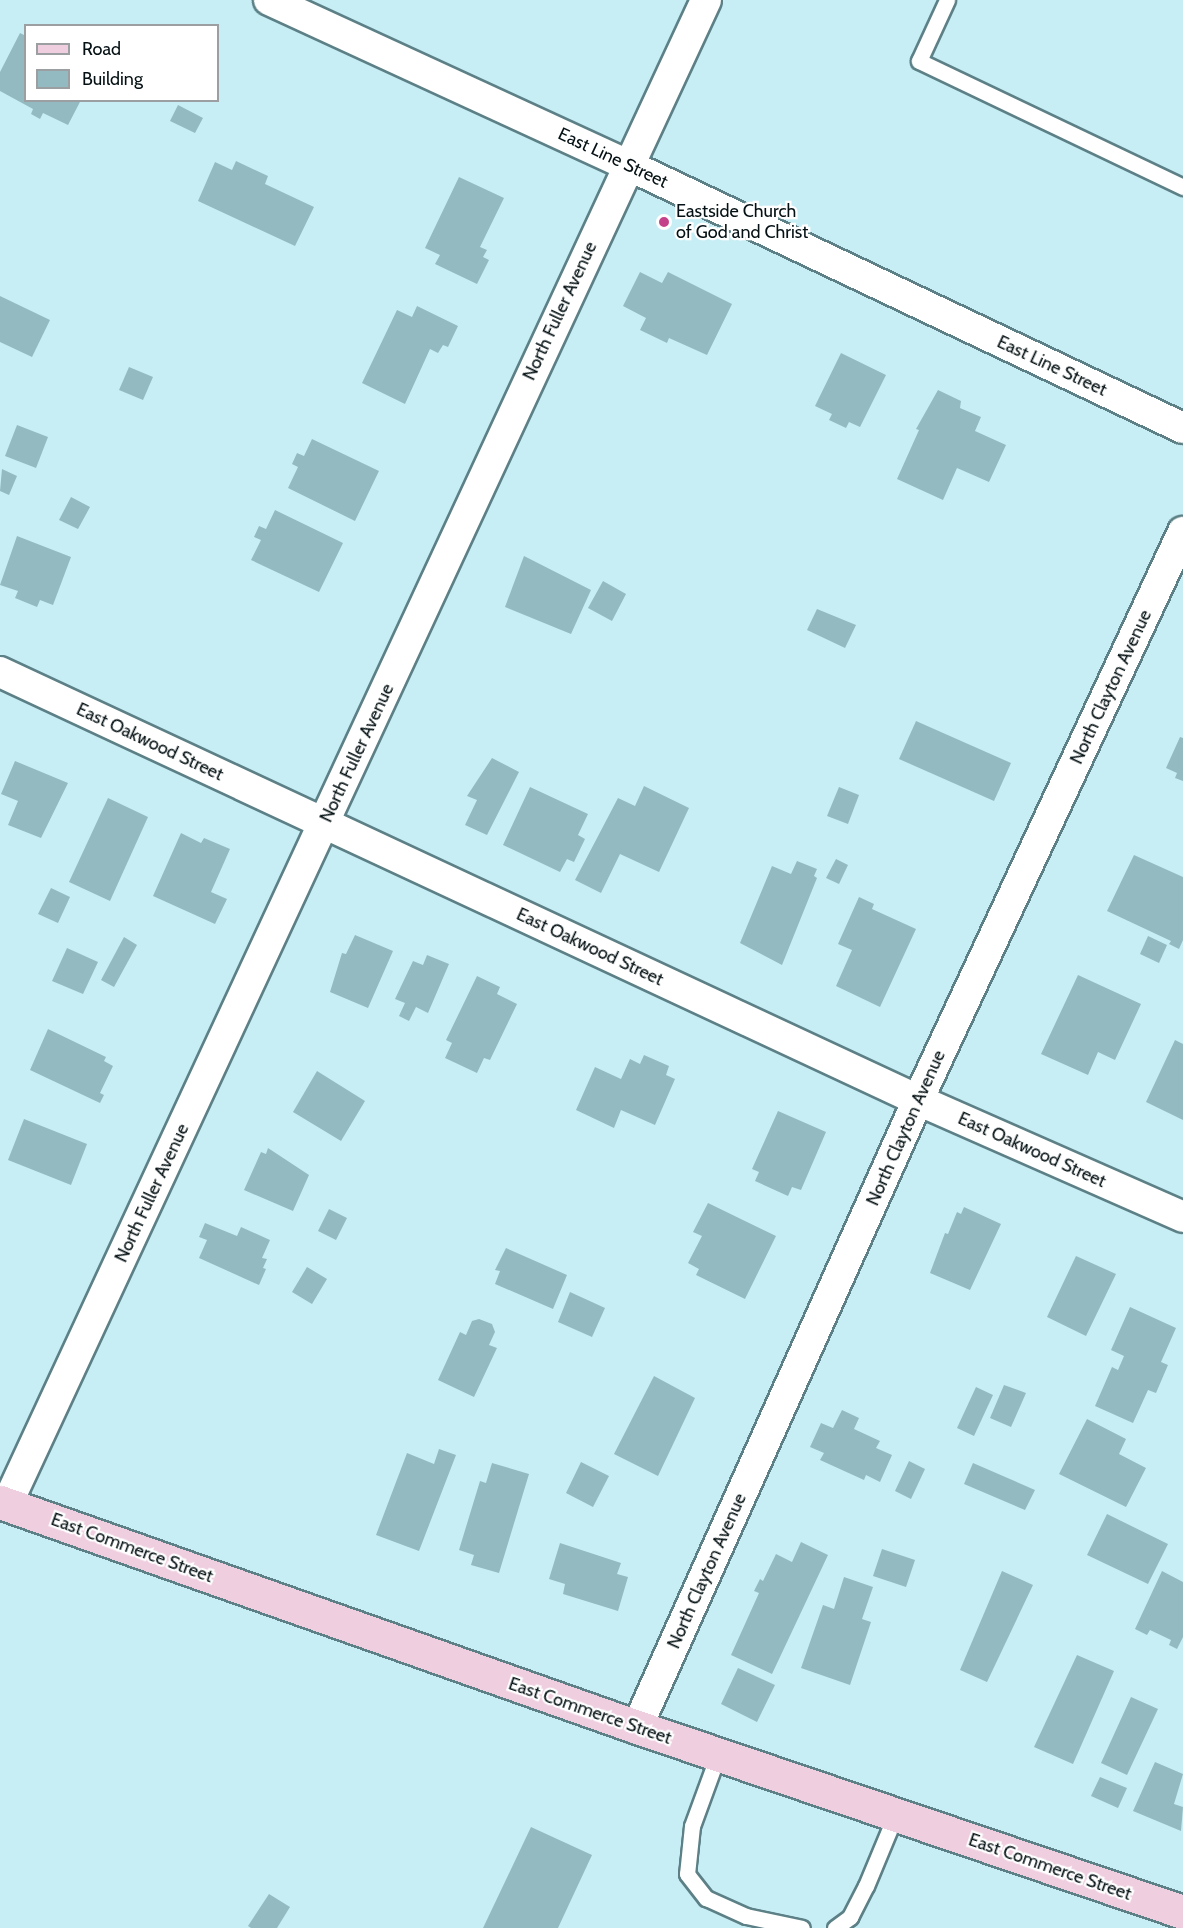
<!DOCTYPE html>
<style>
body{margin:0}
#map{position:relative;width:1183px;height:1928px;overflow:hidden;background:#c7eef5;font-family:Cabin,sans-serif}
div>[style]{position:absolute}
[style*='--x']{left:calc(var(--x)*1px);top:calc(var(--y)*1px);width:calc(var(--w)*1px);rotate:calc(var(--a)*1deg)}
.building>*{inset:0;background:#94bac1}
.roads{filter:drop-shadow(2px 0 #5c8086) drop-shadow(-2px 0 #5c8086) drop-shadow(0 2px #5c8086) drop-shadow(0 -2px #5c8086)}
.lane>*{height:15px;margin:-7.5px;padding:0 7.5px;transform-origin:7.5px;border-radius:7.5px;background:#fff}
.street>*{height:30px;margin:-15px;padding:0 15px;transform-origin:15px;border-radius:15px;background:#fff}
.secondary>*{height:33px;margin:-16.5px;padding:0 16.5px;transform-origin:16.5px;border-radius:16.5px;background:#efcedf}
.dots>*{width:16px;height:16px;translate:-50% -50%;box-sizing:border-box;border:3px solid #fff;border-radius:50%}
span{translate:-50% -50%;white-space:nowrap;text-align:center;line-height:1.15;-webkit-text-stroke:4.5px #fff;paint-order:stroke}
.street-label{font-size:18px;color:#041013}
.poi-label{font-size:18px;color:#041013}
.left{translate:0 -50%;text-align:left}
.legend{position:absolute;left:24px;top:24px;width:195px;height:78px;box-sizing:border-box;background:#fff;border:2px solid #9b9fa1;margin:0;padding:8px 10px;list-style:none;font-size:18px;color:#041013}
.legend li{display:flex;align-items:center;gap:12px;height:30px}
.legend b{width:30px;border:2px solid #9b9fa1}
</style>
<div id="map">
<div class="building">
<div style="clip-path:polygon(20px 33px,26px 36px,26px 100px,81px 100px,68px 125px,43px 113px,40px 119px,31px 114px,33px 109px,0 91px,0 72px)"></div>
<div style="clip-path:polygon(178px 105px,203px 118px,195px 133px,170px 121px)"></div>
<div style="clip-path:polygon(236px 161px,268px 176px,265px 184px,314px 207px,295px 246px,198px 201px,215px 162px,232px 170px)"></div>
<div style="clip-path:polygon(459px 177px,504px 198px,480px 247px,487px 250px,483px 257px,489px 260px,477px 284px,435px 264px,440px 255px,425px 248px)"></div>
<div style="clip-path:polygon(640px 272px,662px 283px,668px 272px,732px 304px,707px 355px,669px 338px,667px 343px,640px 330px,646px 318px,623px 306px)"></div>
<div style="clip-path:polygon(0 296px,50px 320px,32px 357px,0 342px)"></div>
<div style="clip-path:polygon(417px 306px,458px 326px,448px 347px,443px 345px,438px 353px,430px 349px,405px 404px,362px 383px,397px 310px,412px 317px)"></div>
<div style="clip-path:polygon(841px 353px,886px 375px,860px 427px,849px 422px,846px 428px,829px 420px,832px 414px,815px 406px)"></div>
<div style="clip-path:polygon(129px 367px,153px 377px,143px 400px,119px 390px)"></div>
<div style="clip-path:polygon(938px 390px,961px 401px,960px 408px,981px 417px,975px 431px,1006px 445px,989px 482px,957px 468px,943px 500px,897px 479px,919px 430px,916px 429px)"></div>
<div style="clip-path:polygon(17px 425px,48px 437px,36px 468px,5px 456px)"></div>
<div style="clip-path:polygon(312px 439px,379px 471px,355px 521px,288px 488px,298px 467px,292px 464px,297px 453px,304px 456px)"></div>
<div style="clip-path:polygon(2px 469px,17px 476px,9px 495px,0 491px)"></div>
<div style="clip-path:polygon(71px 497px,90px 507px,78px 529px,59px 520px)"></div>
<div style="clip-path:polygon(275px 510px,343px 543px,319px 592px,251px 560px,261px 540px,254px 537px,259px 526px,266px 529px)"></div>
<div style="clip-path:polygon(17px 536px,71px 557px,53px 605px,40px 600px,37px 607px,15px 598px,18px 591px,0 585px)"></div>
<div style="clip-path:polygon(524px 556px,591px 590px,571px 634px,505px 607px)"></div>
<div style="clip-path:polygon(603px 581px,626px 594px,612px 621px,588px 608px)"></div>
<div style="clip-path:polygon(817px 609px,856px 625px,845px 648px,807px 630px)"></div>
<div style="clip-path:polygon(916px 721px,1011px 763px,994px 801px,899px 759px)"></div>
<div style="clip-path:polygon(1180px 737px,1183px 738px,1183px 781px,1175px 778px,1177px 773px,1166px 768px)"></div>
<div style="clip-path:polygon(492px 758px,519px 772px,487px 835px,465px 825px,477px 800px,467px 796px)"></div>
<div style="clip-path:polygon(15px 761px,68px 783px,41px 838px,8px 825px,18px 801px,1px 794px)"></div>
<div style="clip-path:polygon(644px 786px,689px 808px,659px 872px,620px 854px,601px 893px,575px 880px,618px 798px,635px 806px)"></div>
<div style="clip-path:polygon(530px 787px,588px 814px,578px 835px,585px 839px,574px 862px,567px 859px,560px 872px,503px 845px)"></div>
<div style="clip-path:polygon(839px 787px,859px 795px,848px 824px,827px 816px)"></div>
<div style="clip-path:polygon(108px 798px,148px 817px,110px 901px,69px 882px)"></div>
<div style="clip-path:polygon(181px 833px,201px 843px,204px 838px,230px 849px,211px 892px,227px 899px,215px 924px,153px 896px)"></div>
<div style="clip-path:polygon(1134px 855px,1183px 877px,1183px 940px,1179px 949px,1169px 944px,1171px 941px,1107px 911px)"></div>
<div style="clip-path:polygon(836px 859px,848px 865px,839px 884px,826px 878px)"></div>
<div style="clip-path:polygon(797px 861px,817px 869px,814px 876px,817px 878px,782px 965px,740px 943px,772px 866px,791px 874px)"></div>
<div style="clip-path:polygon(51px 888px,70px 897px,58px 923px,38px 914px)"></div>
<div style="clip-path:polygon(859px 897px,874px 904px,872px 909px,916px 929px,880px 1007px,836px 986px,852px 950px,838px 944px)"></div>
<div style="clip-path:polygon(355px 935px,393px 951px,368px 1008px,330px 992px,342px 953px,346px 954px)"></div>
<div style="clip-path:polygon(1148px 936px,1167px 945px,1159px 963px,1140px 954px)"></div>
<div style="clip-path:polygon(124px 937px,137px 945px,114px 987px,101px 980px)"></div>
<div style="clip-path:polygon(67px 948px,98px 962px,83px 994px,52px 981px)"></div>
<div style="clip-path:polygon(427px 955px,449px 964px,428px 1013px,416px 1007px,409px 1021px,399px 1016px,405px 1003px,395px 999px,413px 961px,423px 965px)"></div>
<div style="clip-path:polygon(1078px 975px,1141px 1004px,1115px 1060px,1098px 1052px,1088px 1075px,1041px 1054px)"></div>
<div style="clip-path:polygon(477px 976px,500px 987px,497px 994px,517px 1004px,490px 1060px,484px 1058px,477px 1073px,445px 1058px,452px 1043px,446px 1040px)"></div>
<div style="clip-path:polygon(48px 1029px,106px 1057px,104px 1061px,113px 1066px,100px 1093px,104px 1095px,100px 1103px,30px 1070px)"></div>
<div style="clip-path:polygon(1175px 1040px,1183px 1044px,1183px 1120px,1146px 1102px)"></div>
<div style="clip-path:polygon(644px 1055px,669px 1066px,666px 1075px,675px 1079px,655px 1125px,621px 1110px,614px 1128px,576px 1110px,595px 1067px,621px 1079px,630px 1059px,640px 1064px)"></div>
<div style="clip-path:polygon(317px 1071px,365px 1101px,341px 1141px,293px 1112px)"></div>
<div style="clip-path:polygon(778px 1111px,826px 1132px,801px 1190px,792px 1187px,788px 1196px,755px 1181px,759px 1172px,752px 1169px)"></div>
<div style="clip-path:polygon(24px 1119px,87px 1144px,71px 1185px,8px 1160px)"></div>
<div style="clip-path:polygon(268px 1148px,309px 1175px,293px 1211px,244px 1190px,261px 1152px,266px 1154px)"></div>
<div style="clip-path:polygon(708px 1203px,776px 1236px,745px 1299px,696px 1275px,699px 1269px,688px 1263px,702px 1236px,693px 1232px)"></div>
<div style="clip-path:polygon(964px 1207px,1001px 1224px,970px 1290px,930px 1273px,945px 1233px,948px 1234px,957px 1212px,961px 1214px)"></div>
<div style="clip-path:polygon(329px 1209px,347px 1218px,336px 1240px,318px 1231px)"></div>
<div style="clip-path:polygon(205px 1223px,237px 1236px,241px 1227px,270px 1240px,262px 1258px,267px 1259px,263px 1268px,266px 1269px,259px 1285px,199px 1258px,207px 1240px,199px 1237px)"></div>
<div style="clip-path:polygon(506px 1248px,567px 1275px,553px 1309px,495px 1284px,500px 1271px,495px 1270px)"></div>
<div style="clip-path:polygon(1076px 1256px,1116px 1274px,1086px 1336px,1047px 1317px)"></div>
<div style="clip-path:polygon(307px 1267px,327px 1279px,312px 1304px,292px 1292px)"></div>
<div style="clip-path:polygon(570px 1292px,605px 1308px,592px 1337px,558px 1322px)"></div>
<div style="clip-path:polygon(1130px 1307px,1176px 1328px,1161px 1362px,1168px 1365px,1156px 1393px,1148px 1390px,1133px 1423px,1095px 1406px,1112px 1367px,1118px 1370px,1124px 1356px,1111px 1350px)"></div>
<div style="clip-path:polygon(479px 1319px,492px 1324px,495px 1332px,489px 1345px,497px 1348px,474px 1397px,438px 1380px,460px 1332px,466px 1335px,472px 1321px)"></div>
<div style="clip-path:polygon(654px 1376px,695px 1398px,658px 1476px,614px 1454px)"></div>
<div style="clip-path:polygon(1004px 1385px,1026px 1393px,1011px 1427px,990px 1418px)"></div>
<div style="clip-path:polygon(976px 1387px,993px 1395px,974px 1436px,957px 1428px)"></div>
<div style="clip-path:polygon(842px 1410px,859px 1418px,854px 1429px,880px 1441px,876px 1448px,892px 1455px,880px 1482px,866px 1475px,864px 1480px,820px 1460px,824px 1453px,810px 1447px,821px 1423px,833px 1428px)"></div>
<div style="clip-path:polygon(1087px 1419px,1126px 1439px,1119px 1454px,1146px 1468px,1126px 1507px,1059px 1474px)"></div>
<div style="clip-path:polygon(439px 1449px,456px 1455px,419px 1551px,376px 1535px,407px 1453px,434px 1464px)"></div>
<div style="clip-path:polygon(909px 1461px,925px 1469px,911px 1499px,895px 1491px)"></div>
<div style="clip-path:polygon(581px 1462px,609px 1476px,593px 1507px,566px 1493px)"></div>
<div style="clip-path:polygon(492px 1463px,529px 1474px,499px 1573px,471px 1565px,474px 1555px,459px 1550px,480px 1481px,486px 1483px)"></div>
<div style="clip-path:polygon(973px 1463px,1035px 1490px,1025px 1510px,964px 1484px)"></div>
<div style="clip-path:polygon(1107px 1514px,1168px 1544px,1148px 1584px,1087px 1555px)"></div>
<div style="clip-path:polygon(801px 1542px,828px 1555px,772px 1674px,731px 1655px,759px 1593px,754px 1591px,760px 1579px,763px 1581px,776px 1554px,792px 1562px)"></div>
<div style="clip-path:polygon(560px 1543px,621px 1563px,617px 1574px,628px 1577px,618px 1611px,563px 1594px,565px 1584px,549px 1579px)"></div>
<div style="clip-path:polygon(882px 1549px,915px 1560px,906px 1587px,873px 1576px)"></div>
<div style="clip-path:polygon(1002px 1571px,1033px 1585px,987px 1682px,960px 1670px)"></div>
<div style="clip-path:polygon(1162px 1571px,1183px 1582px,1183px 1637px,1177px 1649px,1169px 1645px,1171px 1640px,1150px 1630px,1147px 1635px,1135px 1629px)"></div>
<div style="clip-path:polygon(844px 1577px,873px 1587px,862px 1619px,871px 1622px,850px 1685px,801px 1668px,823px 1605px,834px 1609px)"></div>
<div style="clip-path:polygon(1077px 1655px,1114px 1671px,1073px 1764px,1034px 1747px)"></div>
<div style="clip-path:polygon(738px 1668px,775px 1685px,757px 1722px,721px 1704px)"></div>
<div style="clip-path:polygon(1131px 1697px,1158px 1709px,1127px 1775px,1101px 1763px)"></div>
<div style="clip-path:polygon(1155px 1762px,1183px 1774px,1174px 1804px,1183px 1807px,1181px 1831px,1133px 1811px)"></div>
<div style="clip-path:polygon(1100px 1777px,1127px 1788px,1118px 1808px,1091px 1796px)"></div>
<div style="clip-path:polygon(531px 1827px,592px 1855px,558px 1928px,483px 1928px)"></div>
<div style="clip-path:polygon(269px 1894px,290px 1907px,277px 1928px,251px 1928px,248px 1926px)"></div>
</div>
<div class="roads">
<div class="lane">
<div style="--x:947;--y:0;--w:67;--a:114.7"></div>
<div style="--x:919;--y:61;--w:293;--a:25.5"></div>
<div style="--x:718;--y:1755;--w:76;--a:110.1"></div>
<div style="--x:692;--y:1826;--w:48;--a:95.9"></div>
<div style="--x:687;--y:1874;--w:31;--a:52"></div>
<div style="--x:706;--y:1898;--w:44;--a:24.2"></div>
<div style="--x:746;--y:1916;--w:57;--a:12.1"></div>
<div style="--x:835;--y:1928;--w:19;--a:-36"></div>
<div style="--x:850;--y:1917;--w:35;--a:-63"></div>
<div style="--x:866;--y:1886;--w:78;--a:-67.4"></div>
</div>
<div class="street">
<div style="--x:269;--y:0;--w:395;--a:24.7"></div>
<div style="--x:628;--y:165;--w:614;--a:25.36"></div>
<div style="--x:0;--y:672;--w:1013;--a:25"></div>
<div style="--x:918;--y:1100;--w:290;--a:23.8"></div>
<div style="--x:7;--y:1504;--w:1658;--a:-65.07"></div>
<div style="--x:637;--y:1727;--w:687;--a:-65.86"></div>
<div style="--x:918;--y:1100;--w:627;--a:-64.99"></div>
</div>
<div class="secondary">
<div style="--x:0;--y:1502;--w:676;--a:19.45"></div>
<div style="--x:637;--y:1727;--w:576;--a:18.72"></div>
</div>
</div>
<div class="dots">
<div style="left:664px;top:222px;background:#c44289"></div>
</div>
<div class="street-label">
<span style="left:613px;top:158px;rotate:25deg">East Line Street</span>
<span style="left:560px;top:311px;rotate:-65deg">North Fuller Avenue</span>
<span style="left:1052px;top:366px;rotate:25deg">East Line Street</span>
<span style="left:1111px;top:687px;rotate:-65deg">North Clayton Avenue</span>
<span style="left:150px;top:742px;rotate:25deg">East Oakwood Street</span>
<span style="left:357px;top:753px;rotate:-65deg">North Fuller Avenue</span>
<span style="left:590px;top:947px;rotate:25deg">East Oakwood Street</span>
<span style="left:906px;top:1128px;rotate:-66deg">North Clayton Avenue</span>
<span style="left:1032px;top:1150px;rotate:24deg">East Oakwood Street</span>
<span style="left:152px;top:1193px;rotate:-65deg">North Fuller Avenue</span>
<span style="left:132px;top:1548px;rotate:20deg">East Commerce Street</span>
<span style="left:707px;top:1571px;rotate:-66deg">North Clayton Avenue</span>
<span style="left:590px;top:1711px;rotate:19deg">East Commerce Street</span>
<span style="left:1050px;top:1867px;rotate:19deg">East Commerce Street</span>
</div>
<div class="poi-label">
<span class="left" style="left:676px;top:222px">Eastside Church<br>of God and Christ</span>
</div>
<ul class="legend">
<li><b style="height:8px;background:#efcedf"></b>Road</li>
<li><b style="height:16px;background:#94bac1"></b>Building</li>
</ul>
</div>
